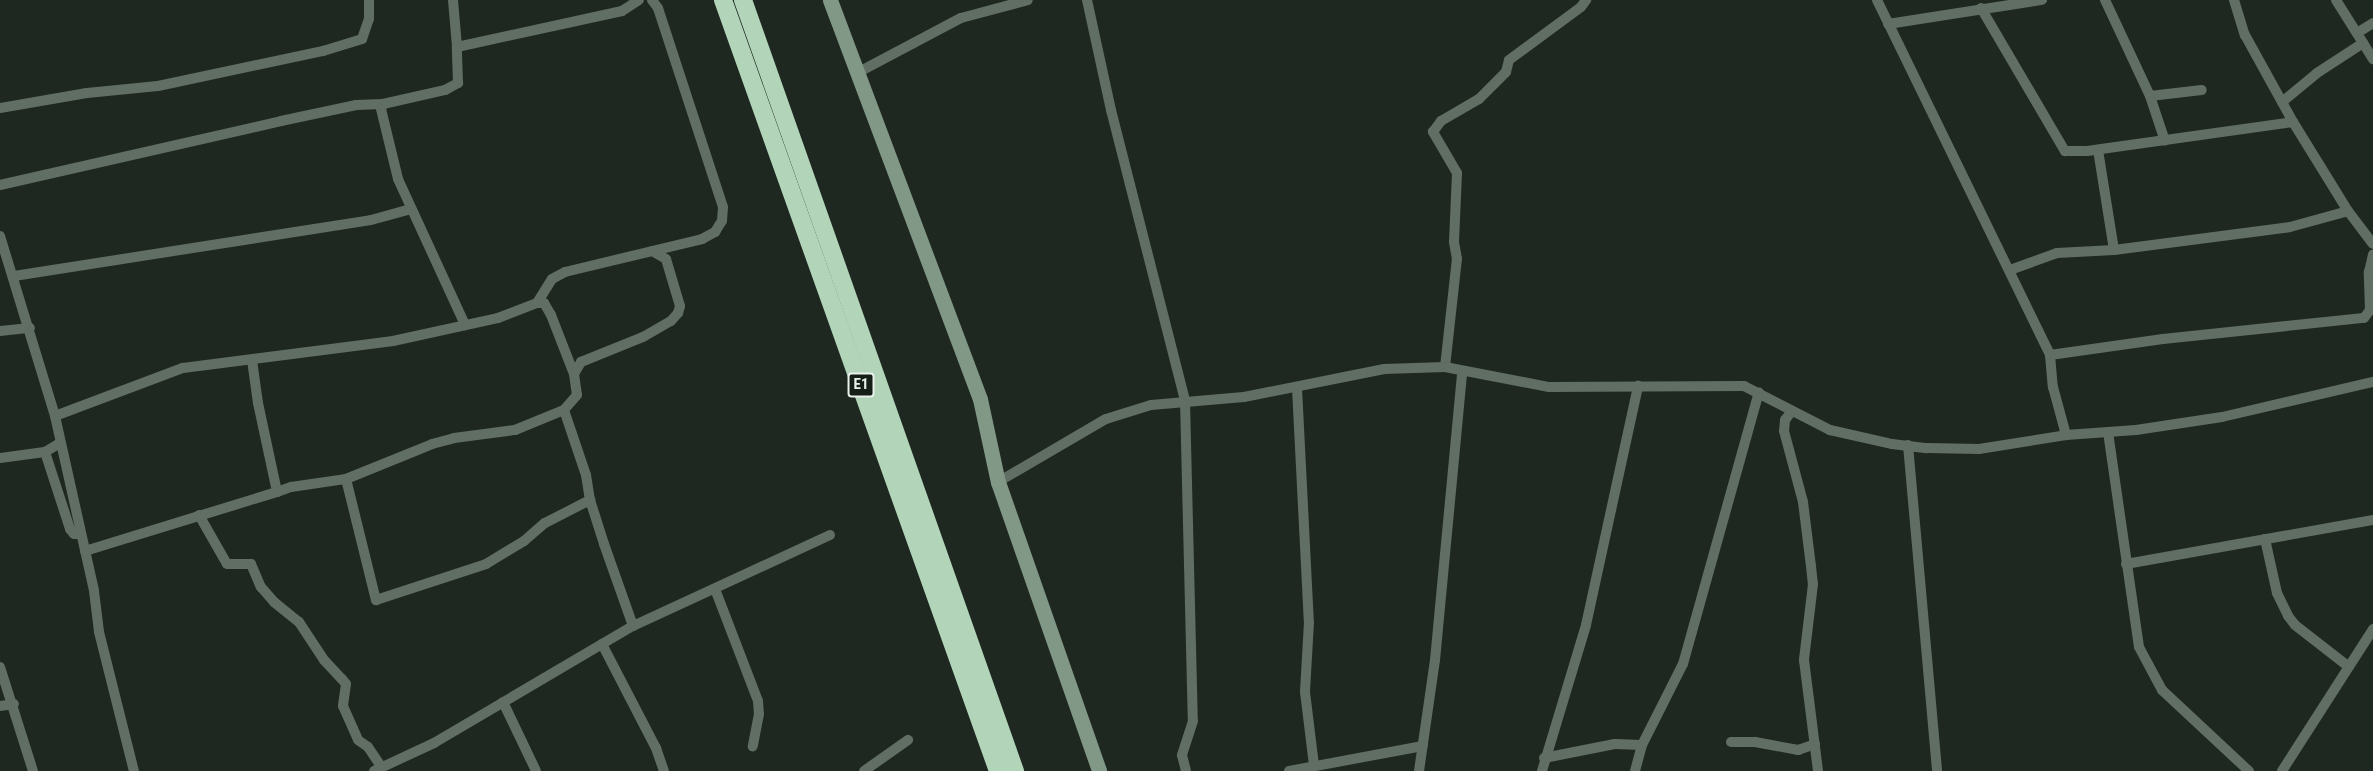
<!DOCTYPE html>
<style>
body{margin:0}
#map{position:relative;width:2373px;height:771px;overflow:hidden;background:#1e2821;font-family:"Roboto Condensed",sans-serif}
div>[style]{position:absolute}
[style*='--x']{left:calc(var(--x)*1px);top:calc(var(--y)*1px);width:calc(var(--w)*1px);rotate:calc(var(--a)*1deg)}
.street>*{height:10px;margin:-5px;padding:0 5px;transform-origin:5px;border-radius:5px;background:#616e63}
.secondary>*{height:15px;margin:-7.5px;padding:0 7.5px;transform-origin:7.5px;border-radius:7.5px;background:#829886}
.highway>*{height:18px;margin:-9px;padding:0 9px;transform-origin:9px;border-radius:9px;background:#b2d5b9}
span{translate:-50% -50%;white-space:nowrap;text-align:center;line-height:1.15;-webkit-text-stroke:5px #151f17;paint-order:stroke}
.shield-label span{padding:2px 4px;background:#151f17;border:2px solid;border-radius:4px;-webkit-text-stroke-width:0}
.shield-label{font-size:15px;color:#eaf0eb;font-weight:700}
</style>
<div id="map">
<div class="street">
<div style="--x:453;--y:0;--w:47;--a:85.1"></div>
<div style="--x:457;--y:47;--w:169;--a:-12.3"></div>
<div style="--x:622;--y:11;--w:20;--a:-33"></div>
<div style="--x:1087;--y:0;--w:113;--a:77.7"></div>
<div style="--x:1111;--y:110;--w:300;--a:75.7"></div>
<div style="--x:1185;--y:401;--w:320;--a:88.6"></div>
<div style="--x:1193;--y:721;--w:36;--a:108"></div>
<div style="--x:1182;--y:755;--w:16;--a:76"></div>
<div style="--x:1877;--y:0;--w:395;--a:64"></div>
<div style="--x:2050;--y:355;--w:32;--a:85"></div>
<div style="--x:2053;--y:387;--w:50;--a:74.8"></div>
<div style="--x:2105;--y:0;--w:106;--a:64.9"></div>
<div style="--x:2150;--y:96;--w:47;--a:71.6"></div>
<div style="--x:2234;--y:0;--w:37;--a:73"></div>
<div style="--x:2245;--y:35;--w:99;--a:61.1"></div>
<div style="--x:2293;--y:122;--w:105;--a:58.3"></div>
<div style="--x:2348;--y:211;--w:41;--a:52.9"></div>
<div style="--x:2336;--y:0;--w:70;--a:57.9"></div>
<div style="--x:1981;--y:8;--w:166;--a:59.6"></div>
<div style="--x:2065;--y:151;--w:22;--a:0"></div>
<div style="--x:2087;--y:151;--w:208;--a:-8"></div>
<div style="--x:1888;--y:24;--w:156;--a:-8.9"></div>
<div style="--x:2357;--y:33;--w:19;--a:-32"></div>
<div style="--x:857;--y:73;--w:118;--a:-27.9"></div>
<div style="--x:961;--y:18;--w:69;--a:-15"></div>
<div style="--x:2150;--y:96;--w:52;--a:-6.6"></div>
<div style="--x:2282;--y:102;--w:45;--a:-39.6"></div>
<div style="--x:2317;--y:73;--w:55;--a:-33.1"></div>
<div style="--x:383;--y:104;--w:5;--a:112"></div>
<div style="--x:381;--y:109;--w:72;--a:76.3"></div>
<div style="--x:398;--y:179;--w:161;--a:65.3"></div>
<div style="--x:0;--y:108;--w:88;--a:-9.8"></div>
<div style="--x:87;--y:93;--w:71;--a:-5.6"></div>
<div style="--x:158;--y:86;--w:169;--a:-12"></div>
<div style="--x:323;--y:51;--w:41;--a:-17.1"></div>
<div style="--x:362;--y:39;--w:21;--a:-71"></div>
<div style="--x:369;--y:19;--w:19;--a:-90"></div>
<div style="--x:2098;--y:150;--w:101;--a:80.9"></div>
<div style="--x:0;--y:185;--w:288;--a:-12.8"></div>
<div style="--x:281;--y:121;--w:77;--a:-12"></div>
<div style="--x:356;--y:105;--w:27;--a:-2"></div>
<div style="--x:383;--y:104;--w:64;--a:-12.7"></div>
<div style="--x:445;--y:90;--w:15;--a:-28"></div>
<div style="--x:458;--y:83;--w:36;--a:-92"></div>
<div style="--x:0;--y:236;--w:188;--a:73"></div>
<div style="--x:55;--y:416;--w:179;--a:77.4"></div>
<div style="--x:94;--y:591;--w:41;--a:83"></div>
<div style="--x:99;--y:632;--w:143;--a:75.9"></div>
<div style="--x:2010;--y:270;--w:50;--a:-19.9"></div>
<div style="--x:2057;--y:253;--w:57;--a:-3"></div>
<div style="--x:2114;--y:250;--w:177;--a:-7.4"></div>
<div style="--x:2290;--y:227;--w:60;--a:-15.4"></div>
<div style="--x:14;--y:276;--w:361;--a:-8.9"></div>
<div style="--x:371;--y:220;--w:41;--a:-15.4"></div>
<div style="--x:537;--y:303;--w:7;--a:0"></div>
<div style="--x:544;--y:303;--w:14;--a:60"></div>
<div style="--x:551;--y:315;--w:63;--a:68.7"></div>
<div style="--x:574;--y:374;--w:21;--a:82"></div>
<div style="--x:577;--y:395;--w:20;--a:131"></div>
<div style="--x:564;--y:410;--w:69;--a:71.3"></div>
<div style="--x:586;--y:475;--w:25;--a:81"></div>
<div style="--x:590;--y:500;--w:46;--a:72.3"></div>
<div style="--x:604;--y:544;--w:87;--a:70.5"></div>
<div style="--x:0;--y:331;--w:30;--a:-6"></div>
<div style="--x:2050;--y:355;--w:114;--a:-8.1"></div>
<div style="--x:2163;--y:339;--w:202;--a:-6"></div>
<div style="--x:2364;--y:318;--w:10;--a:-53"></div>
<div style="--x:2370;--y:310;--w:38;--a:-92"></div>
<div style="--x:2369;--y:272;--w:18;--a:-77"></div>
<div style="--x:252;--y:360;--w:43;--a:82.1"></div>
<div style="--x:258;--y:403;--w:91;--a:77.9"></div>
<div style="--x:277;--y:492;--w:15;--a:-20"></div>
<div style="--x:291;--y:487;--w:56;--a:-8.3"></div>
<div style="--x:346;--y:479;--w:125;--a:76.1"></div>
<div style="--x:376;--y:600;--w:116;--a:-18.1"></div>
<div style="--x:486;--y:564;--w:44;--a:-31.2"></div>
<div style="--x:524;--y:541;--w:28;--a:-41"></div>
<div style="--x:545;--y:523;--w:51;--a:-27.1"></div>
<div style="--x:1445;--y:367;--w:109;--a:-83.7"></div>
<div style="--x:1457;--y:259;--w:17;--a:-100"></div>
<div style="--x:1454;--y:242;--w:69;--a:-87.5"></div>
<div style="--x:1457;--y:173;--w:48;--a:-120.3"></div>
<div style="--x:1433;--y:132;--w:14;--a:-54"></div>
<div style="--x:1441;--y:121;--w:44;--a:-30.1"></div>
<div style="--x:1479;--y:99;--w:38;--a:-45"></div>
<div style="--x:1506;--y:72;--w:12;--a:-76"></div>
<div style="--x:1509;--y:60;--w:89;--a:-36.4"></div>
<div style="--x:1581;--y:7;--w:9;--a:-54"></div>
<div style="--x:574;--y:374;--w:14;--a:-60"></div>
<div style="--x:581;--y:362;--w:67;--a:-22"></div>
<div style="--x:643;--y:337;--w:32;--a:-30"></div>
<div style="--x:671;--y:321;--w:11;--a:-49"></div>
<div style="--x:678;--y:313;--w:7;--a:-74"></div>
<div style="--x:680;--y:306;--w:49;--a:-106.6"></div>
<div style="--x:666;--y:259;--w:16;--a:-150"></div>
<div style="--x:1297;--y:388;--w:234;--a:87.1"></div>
<div style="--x:1309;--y:622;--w:70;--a:93.3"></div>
<div style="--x:1305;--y:692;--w:74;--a:83"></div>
<div style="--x:1792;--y:411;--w:11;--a:128"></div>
<div style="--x:1785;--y:420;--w:11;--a:95"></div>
<div style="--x:1784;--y:431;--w:73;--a:75"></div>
<div style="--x:1803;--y:502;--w:64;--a:82.9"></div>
<div style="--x:1811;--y:566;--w:18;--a:84"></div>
<div style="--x:1813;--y:584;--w:77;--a:96.8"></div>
<div style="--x:1804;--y:660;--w:112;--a:82.8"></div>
<div style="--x:55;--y:416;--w:137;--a:-20.6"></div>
<div style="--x:183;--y:368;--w:212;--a:-7.3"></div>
<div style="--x:393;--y:341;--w:107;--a:-12.4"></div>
<div style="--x:498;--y:318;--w:42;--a:-21"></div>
<div style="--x:537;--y:303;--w:28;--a:-58"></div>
<div style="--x:552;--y:279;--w:15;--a:-28"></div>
<div style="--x:565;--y:272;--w:141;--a:-13.5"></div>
<div style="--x:702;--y:239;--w:15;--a:-28"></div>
<div style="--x:715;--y:232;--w:13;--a:-58"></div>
<div style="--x:722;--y:221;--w:14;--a:-86"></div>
<div style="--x:723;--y:207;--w:209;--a:-108.1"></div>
<div style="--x:658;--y:8;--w:10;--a:-127"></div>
<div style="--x:2108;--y:432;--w:217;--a:81.8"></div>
<div style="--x:2139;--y:647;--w:49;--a:61.9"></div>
<div style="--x:2162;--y:690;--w:119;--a:43"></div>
<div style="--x:1908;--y:445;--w:327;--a:84.9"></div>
<div style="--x:45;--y:452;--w:81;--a:72"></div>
<div style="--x:70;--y:529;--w:6;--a:51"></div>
<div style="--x:74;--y:534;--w:7;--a:0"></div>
<div style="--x:0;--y:458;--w:45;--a:-7.6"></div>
<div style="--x:45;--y:452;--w:17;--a:-31"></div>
<div style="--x:346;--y:479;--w:93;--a:-22.1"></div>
<div style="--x:432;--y:444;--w:23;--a:-15"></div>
<div style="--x:454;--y:438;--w:62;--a:-7.5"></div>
<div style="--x:515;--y:430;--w:53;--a:-22.2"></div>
<div style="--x:998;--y:482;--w:125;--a:-30.3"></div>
<div style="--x:1106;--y:419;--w:47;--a:-17.3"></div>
<div style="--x:1151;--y:405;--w:93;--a:-4.9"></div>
<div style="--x:1244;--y:397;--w:143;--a:-11.3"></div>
<div style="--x:1384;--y:369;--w:61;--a:-1.9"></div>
<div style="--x:1445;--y:367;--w:106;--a:10.9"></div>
<div style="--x:1549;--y:387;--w:195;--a:-0.3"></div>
<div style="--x:1744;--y:386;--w:97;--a:27.1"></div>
<div style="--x:1830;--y:430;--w:64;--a:12.7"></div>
<div style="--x:1892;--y:444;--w:35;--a:7"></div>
<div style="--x:1927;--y:448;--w:52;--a:1.1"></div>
<div style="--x:1979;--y:449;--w:88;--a:-9.1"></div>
<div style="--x:2066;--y:435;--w:70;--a:-4.1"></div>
<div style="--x:2136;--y:430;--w:87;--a:-8.6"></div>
<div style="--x:2222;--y:417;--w:155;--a:-13.1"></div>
<div style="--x:199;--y:515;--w:56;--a:60.3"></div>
<div style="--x:227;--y:564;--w:24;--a:0"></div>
<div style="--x:251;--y:564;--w:25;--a:67"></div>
<div style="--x:261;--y:587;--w:20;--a:49"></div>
<div style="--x:274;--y:602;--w:32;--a:39"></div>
<div style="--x:299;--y:622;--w:45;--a:56.7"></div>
<div style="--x:324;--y:660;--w:26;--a:47"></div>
<div style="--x:342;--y:679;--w:6;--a:51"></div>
<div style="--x:346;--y:684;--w:22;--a:98"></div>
<div style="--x:343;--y:706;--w:37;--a:66"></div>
<div style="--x:358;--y:740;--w:12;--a:35"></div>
<div style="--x:368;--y:747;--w:25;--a:56"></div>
<div style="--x:2265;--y:539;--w:55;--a:77.5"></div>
<div style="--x:2277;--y:593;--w:25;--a:64"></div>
<div style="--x:2288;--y:616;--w:11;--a:52"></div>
<div style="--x:2295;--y:625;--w:68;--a:37.9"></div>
<div style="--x:85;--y:551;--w:201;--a:-17.1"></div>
<div style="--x:2126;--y:564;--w:251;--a:-10.1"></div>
<div style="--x:715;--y:589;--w:120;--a:69"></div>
<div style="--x:758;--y:701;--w:13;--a:86"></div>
<div style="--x:759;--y:714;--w:33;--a:101"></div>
<div style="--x:602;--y:644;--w:117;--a:62.6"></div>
<div style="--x:656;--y:748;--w:24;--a:71"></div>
<div style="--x:0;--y:667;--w:109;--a:72.4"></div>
<div style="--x:503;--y:702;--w:76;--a:64.4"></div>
<div style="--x:0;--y:706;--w:14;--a:-8"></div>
<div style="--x:1731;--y:742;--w:24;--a:0"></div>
<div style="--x:1755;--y:742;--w:44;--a:10.5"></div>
<div style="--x:1798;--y:750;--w:18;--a:-19"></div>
<div style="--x:1544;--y:758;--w:72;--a:-11.2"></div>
<div style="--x:1615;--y:744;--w:27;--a:2"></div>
<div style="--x:374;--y:771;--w:66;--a:-25"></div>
<div style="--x:434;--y:743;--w:231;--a:-30.5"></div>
<div style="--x:633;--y:626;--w:217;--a:-24.8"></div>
<div style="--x:864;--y:771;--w:54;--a:-35.2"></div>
<div style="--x:1289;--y:771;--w:136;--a:-10.6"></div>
<div style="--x:1419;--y:771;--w:112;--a:-81.8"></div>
<div style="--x:1435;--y:660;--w:289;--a:-84.6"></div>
<div style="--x:1542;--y:771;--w:152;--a:-73.2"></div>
<div style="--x:1586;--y:625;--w:245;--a:-77.7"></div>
<div style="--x:1635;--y:771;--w:27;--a:-75"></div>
<div style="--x:1642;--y:745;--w:91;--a:-63.2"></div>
<div style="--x:1683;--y:664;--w:282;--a:-74.4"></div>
<div style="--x:2282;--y:771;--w:169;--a:-57.3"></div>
</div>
<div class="secondary">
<div style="--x:830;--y:0;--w:426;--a:69.4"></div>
<div style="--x:980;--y:399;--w:85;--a:77.8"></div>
<div style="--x:998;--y:482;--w:306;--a:70.7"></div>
</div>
<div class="highway">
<div style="--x:723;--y:0;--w:819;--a:70.37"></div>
<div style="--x:743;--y:0;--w:818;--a:70.57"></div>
</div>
<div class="shield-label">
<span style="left:861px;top:385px">E1</span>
</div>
</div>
